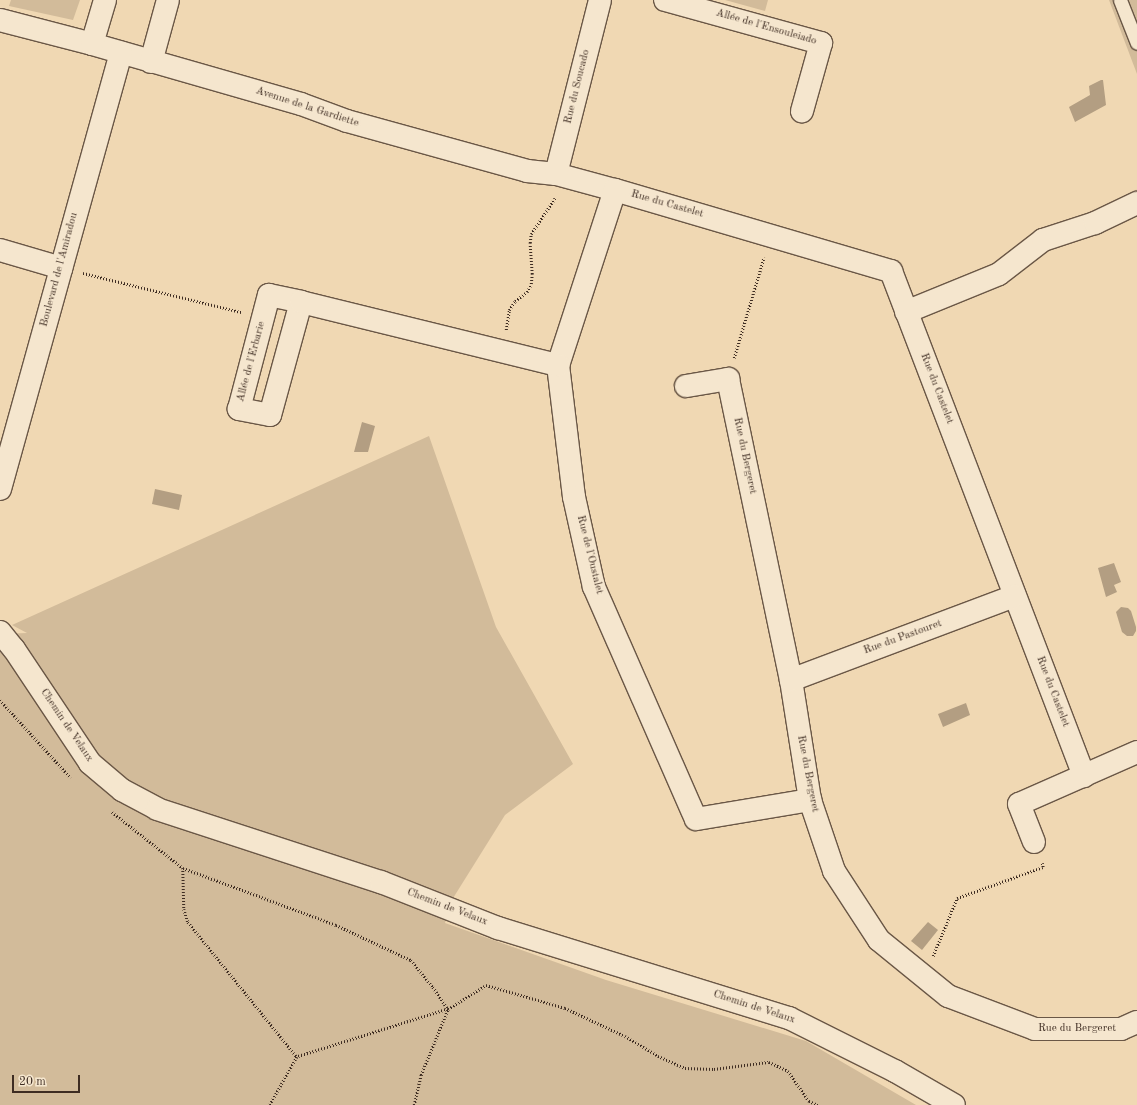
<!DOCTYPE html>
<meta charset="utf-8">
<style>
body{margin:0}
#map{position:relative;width:1137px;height:1105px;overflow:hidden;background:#f0d8b3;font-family:"Old Standard TT",serif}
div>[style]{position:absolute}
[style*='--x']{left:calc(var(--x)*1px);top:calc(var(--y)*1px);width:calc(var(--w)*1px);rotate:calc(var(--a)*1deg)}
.green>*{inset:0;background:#d2bb9a}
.water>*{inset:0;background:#b39e82}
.path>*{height:2.5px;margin-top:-1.25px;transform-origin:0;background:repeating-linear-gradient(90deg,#3e2c22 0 1px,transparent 0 3px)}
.roads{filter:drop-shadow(1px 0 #6a5746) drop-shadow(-1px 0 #6a5746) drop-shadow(0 1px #6a5746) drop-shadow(0 -1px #6a5746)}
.service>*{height:13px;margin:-6.5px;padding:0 6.5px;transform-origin:6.5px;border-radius:6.5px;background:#f5e6ce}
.minor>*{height:22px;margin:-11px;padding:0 11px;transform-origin:11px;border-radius:11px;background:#f5e6ce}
span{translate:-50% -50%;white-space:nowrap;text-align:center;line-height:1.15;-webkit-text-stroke:3.5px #f5e6ce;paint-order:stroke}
.street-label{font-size:11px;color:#3e2c22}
.scale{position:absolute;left:12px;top:1075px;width:68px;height:18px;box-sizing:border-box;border:2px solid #3e2c22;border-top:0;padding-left:5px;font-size:12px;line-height:14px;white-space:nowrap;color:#3e2c22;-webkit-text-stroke:3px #f5e6ce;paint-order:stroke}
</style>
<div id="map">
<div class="green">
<div style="clip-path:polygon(11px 0,80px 0,73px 20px,9px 6px)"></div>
<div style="clip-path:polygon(725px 0,768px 0,765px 11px)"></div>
<div style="clip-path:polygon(1109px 0,1137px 0,1137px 74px)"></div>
<div style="clip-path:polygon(429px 436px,496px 627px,573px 764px,505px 815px,450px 903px,445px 923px,606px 980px,806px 1041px,916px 1105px,0 1105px,0 634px,27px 633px,12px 625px)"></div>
</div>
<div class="water">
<div style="clip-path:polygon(1101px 80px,1103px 80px,1106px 105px,1075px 122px,1069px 107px,1090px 95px,1089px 86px)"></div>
<div style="clip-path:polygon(362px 422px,375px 426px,368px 452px,354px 452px)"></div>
<div style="clip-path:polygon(155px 489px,182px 495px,179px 510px,152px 504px)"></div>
<div style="clip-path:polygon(1114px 563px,1121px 582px,1114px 585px,1117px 592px,1106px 597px,1098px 568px)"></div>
<div style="clip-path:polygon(1121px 607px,1128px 608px,1131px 611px,1136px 627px,1136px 631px,1133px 636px,1127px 636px,1122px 632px,1116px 612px)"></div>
<div style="clip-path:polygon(966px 703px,970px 715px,943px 727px,938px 714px)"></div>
<div style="clip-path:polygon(928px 922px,938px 930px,922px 950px,911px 941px)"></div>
</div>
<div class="path">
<div style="--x:83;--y:273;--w:163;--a:13.9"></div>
<div style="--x:506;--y:330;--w:20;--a:-81"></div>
<div style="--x:509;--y:310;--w:11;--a:-56"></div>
<div style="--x:515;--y:301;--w:15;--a:-37"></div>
<div style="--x:527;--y:292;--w:9;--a:-63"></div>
<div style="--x:531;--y:284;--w:10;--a:-84"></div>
<div style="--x:532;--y:274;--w:31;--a:-94"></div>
<div style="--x:530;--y:243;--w:9;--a:-84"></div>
<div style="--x:531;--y:234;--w:43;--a:-56.3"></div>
<div style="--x:734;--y:358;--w:105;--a:-73.5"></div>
<div style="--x:0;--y:700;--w:105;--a:47.7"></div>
<div style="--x:112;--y:812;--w:90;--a:38.3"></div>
<div style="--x:183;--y:868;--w:163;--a:20.4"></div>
<div style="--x:336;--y:925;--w:83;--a:25"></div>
<div style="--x:411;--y:960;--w:35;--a:51"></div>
<div style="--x:433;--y:987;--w:27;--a:56"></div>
<div style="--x:448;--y:1009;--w:158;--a:162.4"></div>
<div style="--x:297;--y:1057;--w:55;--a:119.4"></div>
<div style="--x:183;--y:868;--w:41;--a:88.6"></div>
<div style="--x:184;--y:909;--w:14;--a:73"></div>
<div style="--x:188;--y:922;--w:174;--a:51.1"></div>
<div style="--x:933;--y:956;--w:63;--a:-67.5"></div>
<div style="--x:957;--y:898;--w:91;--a:-19.8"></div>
<div style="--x:1043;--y:867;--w:4;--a:-104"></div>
<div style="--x:414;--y:1105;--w:31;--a:-77"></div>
<div style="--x:421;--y:1075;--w:71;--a:-67.8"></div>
<div style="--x:448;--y:1009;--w:45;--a:-32.3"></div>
<div style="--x:486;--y:985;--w:82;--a:16.2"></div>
<div style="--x:565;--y:1008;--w:66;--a:25"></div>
<div style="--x:625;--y:1036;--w:39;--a:31"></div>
<div style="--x:658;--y:1056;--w:30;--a:24"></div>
<div style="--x:685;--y:1068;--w:29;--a:2"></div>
<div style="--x:714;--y:1069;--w:55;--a:-7.3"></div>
<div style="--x:769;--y:1062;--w:21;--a:25"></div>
<div style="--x:788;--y:1071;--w:37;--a:55"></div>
<div style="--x:809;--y:1101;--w:10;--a:24"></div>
</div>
<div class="roads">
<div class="service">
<div style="--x:1120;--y:0;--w:46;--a:68.4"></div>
</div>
<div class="minor">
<div style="--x:665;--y:0;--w:162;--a:15.4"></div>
<div style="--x:821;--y:43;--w:71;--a:105.6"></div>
<div style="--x:0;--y:20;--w:95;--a:14.6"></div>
<div style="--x:92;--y:44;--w:217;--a:16"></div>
<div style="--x:301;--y:104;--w:49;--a:20.3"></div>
<div style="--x:347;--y:121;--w:187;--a:15.5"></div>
<div style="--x:527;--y:171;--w:29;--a:6"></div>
<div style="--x:556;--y:174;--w:61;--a:15.2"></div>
<div style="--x:615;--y:190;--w:288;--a:16.4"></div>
<div style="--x:891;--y:271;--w:541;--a:69.08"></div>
<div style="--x:92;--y:44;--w:46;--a:-73.5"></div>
<div style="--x:151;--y:62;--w:64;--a:-74.7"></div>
<div style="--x:556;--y:174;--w:179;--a:-75.8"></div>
<div style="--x:615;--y:190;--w:184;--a:108"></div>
<div style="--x:558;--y:365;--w:133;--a:83.1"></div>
<div style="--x:574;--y:497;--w:92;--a:77.5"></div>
<div style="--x:594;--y:587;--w:253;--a:66.3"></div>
<div style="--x:696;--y:819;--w:116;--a:-9.5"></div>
<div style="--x:0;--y:250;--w:64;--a:16.4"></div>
<div style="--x:301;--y:302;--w:117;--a:105.3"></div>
<div style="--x:270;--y:415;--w:32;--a:-169"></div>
<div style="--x:239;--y:409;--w:118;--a:-75.3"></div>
<div style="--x:269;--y:295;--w:33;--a:12"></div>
<div style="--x:301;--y:302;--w:265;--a:13.8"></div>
<div style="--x:906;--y:312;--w:100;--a:-22.2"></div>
<div style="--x:999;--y:274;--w:56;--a:-37.7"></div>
<div style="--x:1043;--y:240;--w:55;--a:-18.1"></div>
<div style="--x:1095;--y:223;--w:47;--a:-25.5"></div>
<div style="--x:686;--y:386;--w:43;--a:-9.5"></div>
<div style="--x:728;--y:379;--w:308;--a:78.2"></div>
<div style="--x:791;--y:680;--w:121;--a:81"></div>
<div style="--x:810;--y:800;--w:75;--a:71.3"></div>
<div style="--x:834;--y:871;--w:82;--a:56.9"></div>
<div style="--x:879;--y:940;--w:89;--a:39.1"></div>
<div style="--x:948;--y:996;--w:93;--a:20.8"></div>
<div style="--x:1035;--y:1029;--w:86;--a:0"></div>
<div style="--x:1121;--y:1029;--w:17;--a:-24"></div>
<div style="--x:0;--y:489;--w:453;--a:-74.5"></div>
<div style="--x:0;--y:632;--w:22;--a:51"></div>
<div style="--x:14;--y:649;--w:137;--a:56.3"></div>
<div style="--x:90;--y:763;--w:42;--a:40.2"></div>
<div style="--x:122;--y:790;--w:40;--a:28"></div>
<div style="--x:157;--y:809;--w:236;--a:18.1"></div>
<div style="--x:381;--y:882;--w:126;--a:21.5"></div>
<div style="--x:498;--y:928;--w:305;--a:17.2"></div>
<div style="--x:789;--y:1018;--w:119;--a:26.6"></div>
<div style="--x:895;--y:1071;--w:68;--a:30"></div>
<div style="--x:791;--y:680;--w:239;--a:-20.6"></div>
<div style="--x:1034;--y:842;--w:41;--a:-111.5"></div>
<div style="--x:1019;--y:804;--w:129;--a:-23.8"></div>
</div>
</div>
<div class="street-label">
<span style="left:766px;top:28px;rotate:16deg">Allée de l'Ensouleiado</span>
<span style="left:578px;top:87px;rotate:-76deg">Rue du Soucado</span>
<span style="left:307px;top:108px;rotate:18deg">Avenue de la Gardiette</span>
<span style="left:667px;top:205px;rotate:16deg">Rue du Castelet</span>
<span style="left:60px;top:270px;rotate:-75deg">Boulevard de l'Amiradou</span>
<span style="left:252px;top:362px;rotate:-75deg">Allée de l'Erbarie</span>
<span style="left:936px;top:389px;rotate:69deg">Rue du Castelet</span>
<span style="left:744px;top:456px;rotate:78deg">Rue du Bergeret</span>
<span style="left:589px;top:555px;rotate:76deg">Rue de l'Oustalet</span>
<span style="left:903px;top:638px;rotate:-20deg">Rue du Pastouret</span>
<span style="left:1052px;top:692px;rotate:69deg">Rue du Castelet</span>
<span style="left:66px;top:726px;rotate:56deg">Chemin de Velaux</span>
<span style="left:807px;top:774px;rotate:79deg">Rue du Bergeret</span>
<span style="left:447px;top:908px;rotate:21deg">Chemin de Velaux</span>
<span style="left:754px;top:1008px;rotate:18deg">Chemin de Velaux</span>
<span style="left:1077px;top:1029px">Rue du Bergeret</span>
</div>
<div class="scale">20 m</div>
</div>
